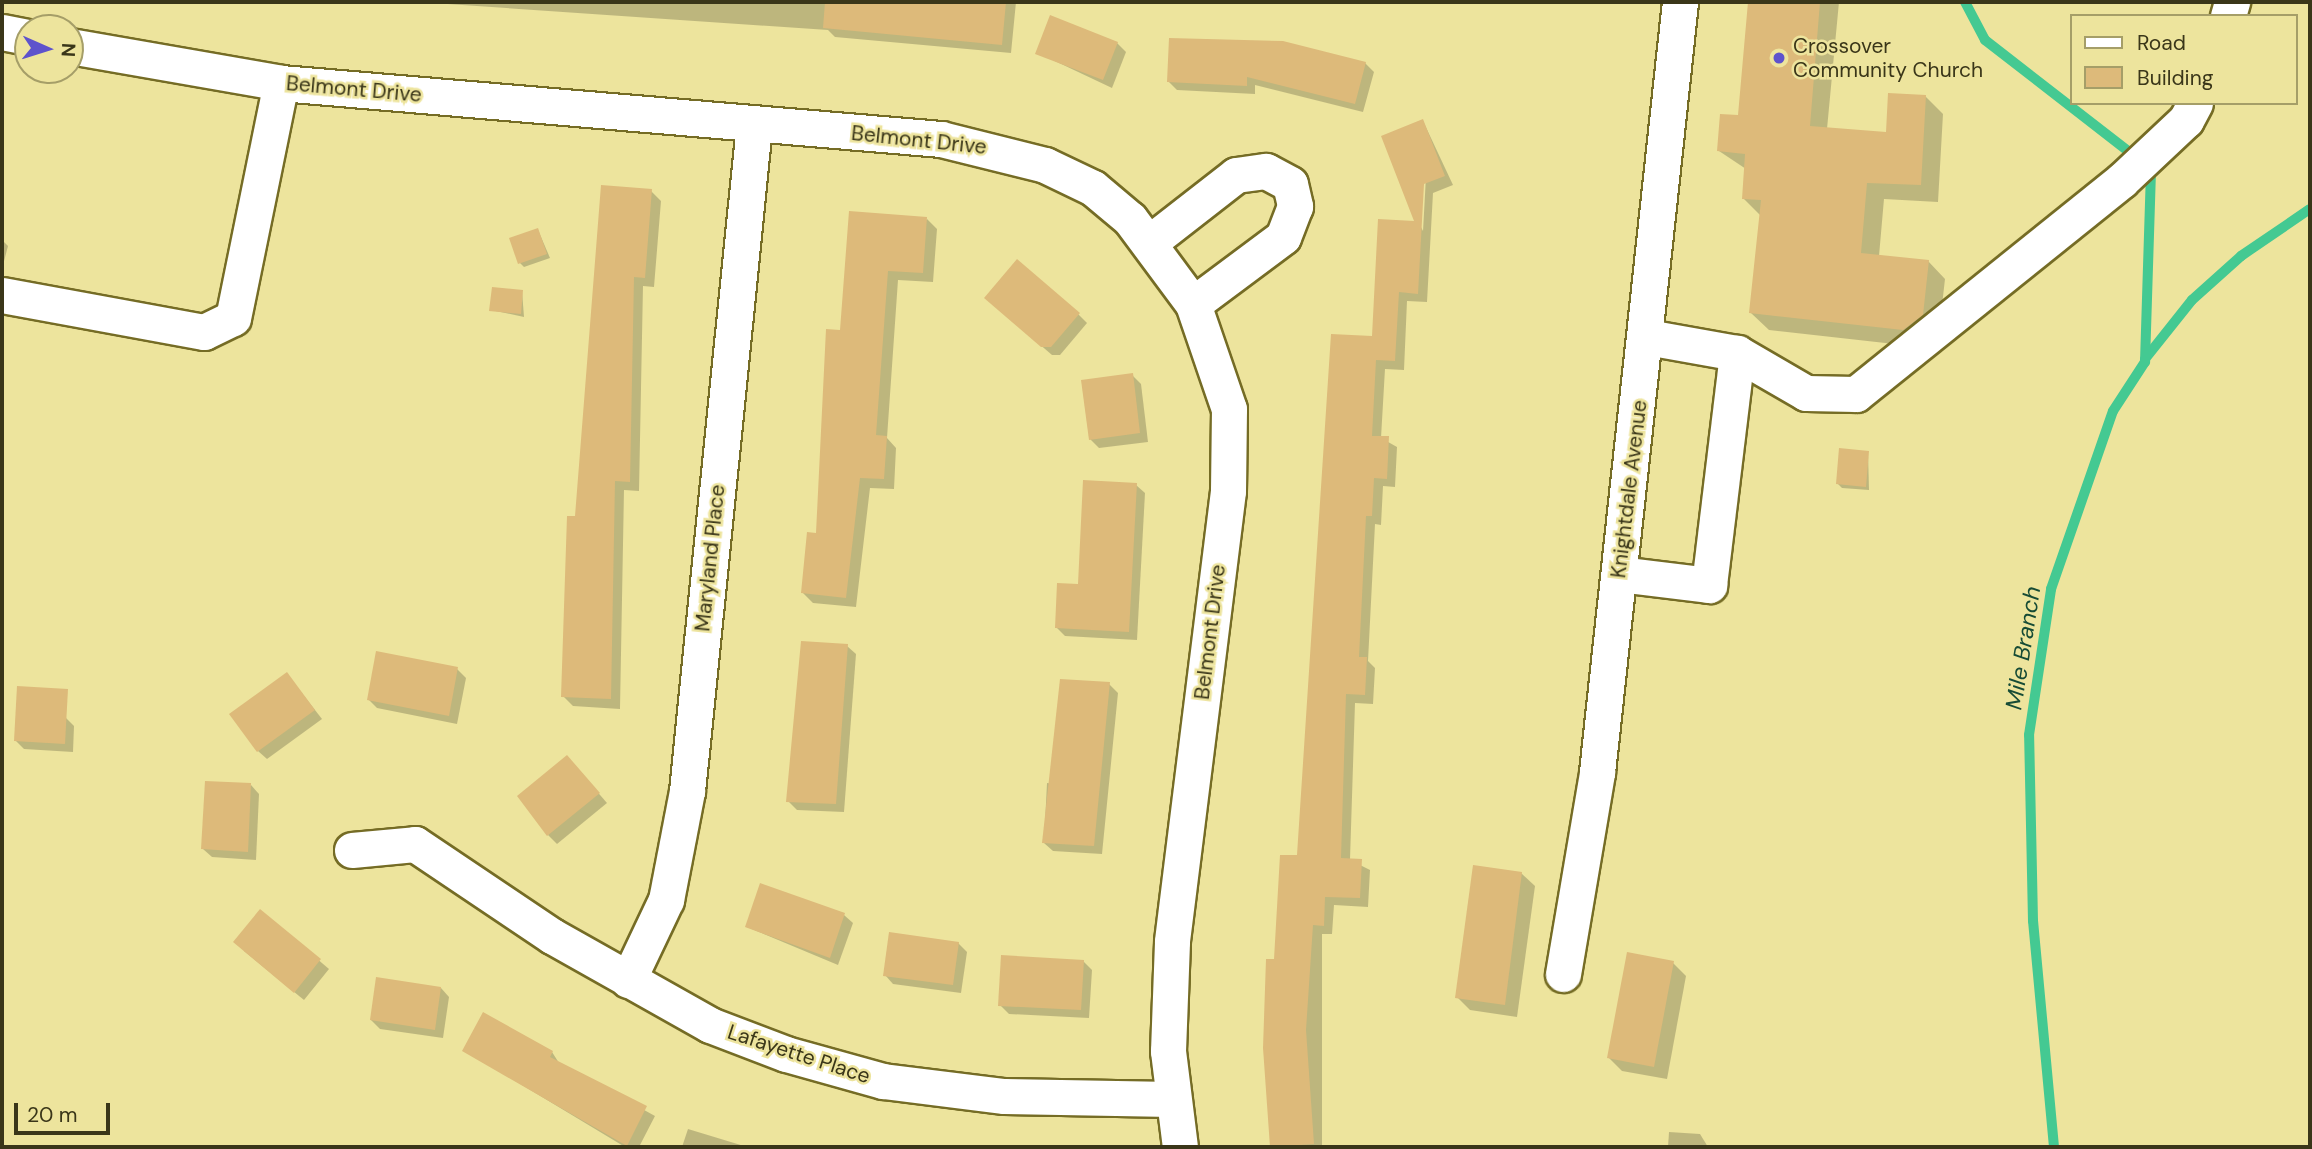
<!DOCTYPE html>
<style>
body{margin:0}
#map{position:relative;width:2312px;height:1149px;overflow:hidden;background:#ede49d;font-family:"DM Sans",sans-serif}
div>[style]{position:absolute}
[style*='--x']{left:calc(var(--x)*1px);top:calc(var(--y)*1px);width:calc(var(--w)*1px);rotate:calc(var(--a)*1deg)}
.shadow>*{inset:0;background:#0003}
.stream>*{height:10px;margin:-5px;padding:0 5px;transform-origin:5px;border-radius:5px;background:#44c992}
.building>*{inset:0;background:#ddba7a}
.roads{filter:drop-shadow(2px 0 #756c25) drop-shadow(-2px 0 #756c25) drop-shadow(0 2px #756c25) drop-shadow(0 -2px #756c25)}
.minor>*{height:35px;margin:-17.5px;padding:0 17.5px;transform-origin:17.5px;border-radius:17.5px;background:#fff}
.dots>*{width:19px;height:19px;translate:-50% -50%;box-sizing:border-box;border:4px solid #ede49d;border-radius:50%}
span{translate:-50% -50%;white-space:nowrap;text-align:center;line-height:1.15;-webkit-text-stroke:5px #ede49d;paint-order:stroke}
.poi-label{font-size:21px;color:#3a3619}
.left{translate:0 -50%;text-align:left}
.street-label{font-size:21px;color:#3a3619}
.water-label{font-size:23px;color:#164b35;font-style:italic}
.frame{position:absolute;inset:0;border:4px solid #3a3619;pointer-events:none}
.legend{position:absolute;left:2070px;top:14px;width:228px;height:91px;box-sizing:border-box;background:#ede49d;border:2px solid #a59e68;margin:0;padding:9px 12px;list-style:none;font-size:21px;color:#3a3619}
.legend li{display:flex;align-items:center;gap:14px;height:35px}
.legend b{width:35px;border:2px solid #a59e68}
.north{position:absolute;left:14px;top:14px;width:70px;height:70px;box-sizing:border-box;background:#ede49d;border:2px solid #a59e68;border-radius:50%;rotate:93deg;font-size:19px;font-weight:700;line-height:28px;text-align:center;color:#3a3619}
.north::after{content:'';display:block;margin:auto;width:24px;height:32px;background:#5e53cc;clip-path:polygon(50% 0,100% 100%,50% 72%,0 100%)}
.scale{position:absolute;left:14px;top:1103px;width:96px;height:32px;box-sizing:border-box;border:4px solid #3a3619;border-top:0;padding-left:9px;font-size:21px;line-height:24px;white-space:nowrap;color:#3a3619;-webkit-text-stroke:5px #ede49d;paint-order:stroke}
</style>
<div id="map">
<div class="shadow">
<div style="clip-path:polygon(1016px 2px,1011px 53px,835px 37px,828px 30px,418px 2px)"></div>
<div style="clip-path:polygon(1750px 2px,1839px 2px,1827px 129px,1887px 134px,1925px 96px,1943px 114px,1938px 202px,1884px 199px,1879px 256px,1928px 261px,1945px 279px,1939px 332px,1921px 347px,1769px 330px,1751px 313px,1761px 216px,1743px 198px,1746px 169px,1719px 151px,1740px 117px)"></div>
<div style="clip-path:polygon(1117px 43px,1126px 52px,1112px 88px,1038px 53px)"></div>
<div style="clip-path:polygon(1365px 63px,1374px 72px,1363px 112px,1255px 85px,1255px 94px,1177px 90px,1168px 81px)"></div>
<div style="clip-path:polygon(evenodd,1423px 121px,1453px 185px,1433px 193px,1427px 302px,1407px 301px,1404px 370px,1385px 369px,1381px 438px,1397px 447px,1395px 487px,1383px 486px,1381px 525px,1375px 524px,1368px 661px,1375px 668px,1373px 704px,1355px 703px,1350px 860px,1370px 870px,1368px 907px,1334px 905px,1332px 934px,1322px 934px,1322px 1147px,1273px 1147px,1276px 961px,1298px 857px,1373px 338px,1417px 223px,1423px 121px,1423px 175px,1426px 176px,1423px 231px,1420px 225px,1423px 175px)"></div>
<div style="clip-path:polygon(651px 191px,661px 201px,654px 287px,643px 286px,639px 491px,624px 490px,620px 709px,573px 706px,563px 696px,576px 518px)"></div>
<div style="clip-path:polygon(927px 219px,937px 229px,933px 282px,898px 280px,887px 438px,896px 448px,894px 489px,870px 488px,856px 607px,813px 603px,803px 593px,817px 535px,842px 332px)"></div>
<div style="clip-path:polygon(538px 230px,550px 258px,524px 267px,520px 263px)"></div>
<div style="clip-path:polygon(2px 240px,8px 246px,2px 269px)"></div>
<div style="clip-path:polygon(522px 291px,524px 317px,491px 310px)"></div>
<div style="clip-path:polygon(995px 306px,1078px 314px,1087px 323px,1060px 355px,1052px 355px)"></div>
<div style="clip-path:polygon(1132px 375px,1141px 384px,1148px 442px,1099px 448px,1090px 439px)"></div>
<div style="clip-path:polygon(1868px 452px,1869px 490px,1842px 488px,1838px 484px)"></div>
<div style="clip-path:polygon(1136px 485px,1145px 493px,1137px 640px,1065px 636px,1056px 627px)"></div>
<div style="clip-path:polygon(847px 646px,856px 654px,844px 812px,797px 810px,788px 801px)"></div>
<div style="clip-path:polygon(457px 669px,466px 678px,457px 724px,377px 708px,368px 699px)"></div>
<div style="clip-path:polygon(287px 674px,322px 719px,267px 759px,258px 751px)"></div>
<div style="clip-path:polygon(1109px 684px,1118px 693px,1102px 854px,1053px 851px,1044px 843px,1047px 783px,1054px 784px)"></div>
<div style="clip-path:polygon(65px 717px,74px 726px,73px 752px,24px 749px,15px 740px)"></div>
<div style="clip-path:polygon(575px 766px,607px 803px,557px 844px,548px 835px)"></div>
<div style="clip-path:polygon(251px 785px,259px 794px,256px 860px,212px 857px,203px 849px)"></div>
<div style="clip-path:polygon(1521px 873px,1535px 886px,1517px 1017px,1470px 1010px,1457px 997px)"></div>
<div style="clip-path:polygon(261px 911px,329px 969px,304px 1000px,244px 951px)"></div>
<div style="clip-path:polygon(844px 915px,853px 923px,838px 965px,747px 927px)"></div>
<div style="clip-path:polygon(958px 943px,967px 952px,961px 993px,893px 984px,885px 975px)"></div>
<div style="clip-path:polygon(1083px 961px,1092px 970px,1089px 1018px,1009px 1014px,1000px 1005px)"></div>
<div style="clip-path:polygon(1673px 963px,1686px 976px,1667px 1079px,1622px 1071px,1609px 1058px)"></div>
<div style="clip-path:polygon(441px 988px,449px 997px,443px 1038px,380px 1029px,371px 1020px)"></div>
<div style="clip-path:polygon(464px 1050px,552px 1052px,559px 1063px,655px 1116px,639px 1147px,625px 1147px)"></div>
<div style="clip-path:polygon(688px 1129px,744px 1146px,746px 1147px,682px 1147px)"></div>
<div style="clip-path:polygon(1669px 1132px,1700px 1134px,1708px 1147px,1668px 1147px)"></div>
</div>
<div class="stream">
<div style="--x:1965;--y:2;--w:43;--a:62.2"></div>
<div style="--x:1985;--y:40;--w:181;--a:37.8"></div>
<div style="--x:2145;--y:359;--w:75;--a:-51.5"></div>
<div style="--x:2192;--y:300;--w:66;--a:-41.9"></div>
<div style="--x:2241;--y:256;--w:83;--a:-34.3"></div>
<div style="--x:2054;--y:1147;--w:227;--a:-95.3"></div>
<div style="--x:2033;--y:921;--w:186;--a:-91.2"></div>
<div style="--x:2029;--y:735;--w:148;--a:-81.4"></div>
<div style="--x:2051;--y:589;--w:188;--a:-70.8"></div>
<div style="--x:2113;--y:411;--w:59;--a:-56.9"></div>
<div style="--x:2145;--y:362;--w:188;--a:-88.2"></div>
</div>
<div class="building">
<div style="clip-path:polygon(825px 2px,1006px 2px,1002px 45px,823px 28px)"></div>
<div style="clip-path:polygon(1748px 2px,1820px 2px,1810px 126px,1886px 132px,1888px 93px,1926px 95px,1921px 185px,1867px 183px,1861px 253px,1929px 260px,1923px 315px,1903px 330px,1749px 313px,1761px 200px,1742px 199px,1745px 154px,1717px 151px,1720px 114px,1738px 115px)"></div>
<div style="clip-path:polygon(1050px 15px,1118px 42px,1103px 80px,1035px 54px)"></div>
<div style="clip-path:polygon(1169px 38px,1283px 41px,1366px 62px,1355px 104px,1247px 77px,1247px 86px,1167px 82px)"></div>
<div style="clip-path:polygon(1423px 119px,1445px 176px,1424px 184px,1418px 294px,1399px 292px,1395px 361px,1376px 360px,1372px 436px,1389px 436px,1387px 479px,1374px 478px,1372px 516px,1366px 516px,1359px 657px,1367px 657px,1365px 695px,1346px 694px,1341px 858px,1362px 859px,1360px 898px,1325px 897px,1324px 926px,1313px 925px,1306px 1030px,1314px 1144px,1270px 1147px,1263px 1048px,1266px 959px,1274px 959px,1280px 855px,1297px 855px,1331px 334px,1372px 336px,1378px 219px,1414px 221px,1381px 136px)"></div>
<div style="clip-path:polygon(601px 185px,652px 189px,645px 278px,634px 277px,630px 482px,615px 481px,611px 699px,561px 697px,567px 516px,575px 516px)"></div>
<div style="clip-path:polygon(849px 211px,927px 217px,923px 273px,888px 271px,876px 435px,887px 436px,884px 479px,860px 478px,846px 598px,801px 593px,807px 532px,816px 533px,826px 329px,840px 330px)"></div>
<div style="clip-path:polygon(538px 228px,547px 254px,518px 264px,509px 238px)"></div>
<div style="clip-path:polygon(1017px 259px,1080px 313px,1051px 347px,1041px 347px,984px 298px)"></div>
<div style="clip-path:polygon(492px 287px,523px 290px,521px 314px,489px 311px)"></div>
<div style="clip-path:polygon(1133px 373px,1140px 433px,1089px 440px,1081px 380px)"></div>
<div style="clip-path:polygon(1839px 448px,1869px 451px,1866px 487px,1836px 484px)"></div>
<div style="clip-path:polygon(1083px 480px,1137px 483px,1129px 632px,1055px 628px,1057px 583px,1078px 584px)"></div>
<div style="clip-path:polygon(801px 641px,848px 644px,836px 804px,786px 802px)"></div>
<div style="clip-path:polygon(376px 651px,458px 667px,449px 716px,367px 700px)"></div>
<div style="clip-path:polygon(287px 672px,315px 710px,257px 752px,229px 714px)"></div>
<div style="clip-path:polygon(1060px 679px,1110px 682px,1094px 846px,1042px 843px)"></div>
<div style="clip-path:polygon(17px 686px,68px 689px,65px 744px,14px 741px)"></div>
<div style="clip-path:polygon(567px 755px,600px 793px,547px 836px,517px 796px)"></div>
<div style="clip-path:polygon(205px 781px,251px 783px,248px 852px,201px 849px)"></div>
<div style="clip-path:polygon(1473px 865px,1522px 872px,1505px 1005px,1455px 998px)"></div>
<div style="clip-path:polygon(760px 883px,845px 913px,830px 958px,745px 927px)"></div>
<div style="clip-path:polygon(260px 909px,321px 959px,294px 993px,233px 942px)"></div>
<div style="clip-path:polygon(889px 932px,959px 942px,953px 985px,883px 976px)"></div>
<div style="clip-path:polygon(1627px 952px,1674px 961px,1654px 1067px,1607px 1058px)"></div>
<div style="clip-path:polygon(1001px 955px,1084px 960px,1081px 1010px,998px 1006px)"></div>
<div style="clip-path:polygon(376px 977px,441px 987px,435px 1030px,370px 1020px)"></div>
<div style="clip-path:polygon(483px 1012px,553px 1051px,550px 1057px,647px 1106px,627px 1146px,462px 1051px)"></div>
</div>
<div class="roads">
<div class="minor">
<div style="--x:2228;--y:16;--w:15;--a:-74"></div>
<div style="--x:2;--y:32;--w:26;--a:11"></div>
<div style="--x:70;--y:46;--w:214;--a:9.9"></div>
<div style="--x:281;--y:83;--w:662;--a:4.85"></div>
<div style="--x:941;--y:139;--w:107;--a:14"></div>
<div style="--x:1045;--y:165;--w:53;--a:25.6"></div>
<div style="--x:1093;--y:188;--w:48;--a:40"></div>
<div style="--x:1130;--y:219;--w:106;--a:53.5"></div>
<div style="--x:1193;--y:304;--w:111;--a:71.1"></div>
<div style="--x:1229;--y:409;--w:82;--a:90.7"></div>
<div style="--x:1228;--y:491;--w:454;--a:97.1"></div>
<div style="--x:1172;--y:942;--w:109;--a:92.1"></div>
<div style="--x:1168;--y:1051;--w:97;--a:82.9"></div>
<div style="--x:1150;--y:242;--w:109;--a:-37.9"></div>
<div style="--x:1236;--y:175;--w:30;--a:-8"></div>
<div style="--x:1266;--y:171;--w:27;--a:28"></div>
<div style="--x:1290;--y:184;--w:23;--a:77"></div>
<div style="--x:1295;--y:206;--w:33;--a:111"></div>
<div style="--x:1283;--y:237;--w:112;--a:143.3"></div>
<div style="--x:2;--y:295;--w:205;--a:10.4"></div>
<div style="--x:204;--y:332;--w:32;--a:-26"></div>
<div style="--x:233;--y:318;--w:240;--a:-78.5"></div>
<div style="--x:1647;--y:337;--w:91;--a:10.1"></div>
<div style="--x:1737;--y:353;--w:80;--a:30.1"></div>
<div style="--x:1806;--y:393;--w:50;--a:1.1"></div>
<div style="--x:1856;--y:394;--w:340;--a:-38.8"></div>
<div style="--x:2121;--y:181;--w:89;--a:-43.2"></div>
<div style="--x:2186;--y:120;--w:19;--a:-62"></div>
<div style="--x:1619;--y:574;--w:91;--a:7"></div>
<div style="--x:1709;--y:585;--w:234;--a:-83.1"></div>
<div style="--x:352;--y:850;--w:63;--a:-5.4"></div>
<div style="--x:415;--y:844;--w:165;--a:33.9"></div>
<div style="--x:552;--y:936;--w:181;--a:29.4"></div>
<div style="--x:710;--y:1025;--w:81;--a:20.9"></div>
<div style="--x:786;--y:1054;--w:101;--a:15.6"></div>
<div style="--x:883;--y:1081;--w:122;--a:7.1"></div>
<div style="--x:1004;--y:1096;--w:168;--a:1"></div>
<div style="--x:1563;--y:974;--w:205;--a:-80.4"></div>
<div style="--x:1597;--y:772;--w:774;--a:-83.85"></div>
<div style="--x:628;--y:980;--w:89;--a:-64.6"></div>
<div style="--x:666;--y:900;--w:111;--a:-79.1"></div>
<div style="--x:687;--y:791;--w:668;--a:-84.25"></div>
</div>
</div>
<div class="dots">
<div style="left:1779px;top:58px;background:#5e53cc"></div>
</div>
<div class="poi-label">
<span class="left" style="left:1793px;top:58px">Crossover<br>Community Church</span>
</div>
<div class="street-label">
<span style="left:354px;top:89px;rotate:5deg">Belmont Drive</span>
<span style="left:919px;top:140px;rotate:6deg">Belmont Drive</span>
<span style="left:1629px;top:489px;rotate:-83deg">Knightdale Avenue</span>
<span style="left:710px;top:558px;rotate:-84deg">Maryland Place</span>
<span style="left:1210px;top:632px;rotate:-83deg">Belmont Drive</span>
<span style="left:799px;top:1054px;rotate:18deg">Lafayette Place</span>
</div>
<div class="water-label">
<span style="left:2023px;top:648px;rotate:-81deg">Mile Branch</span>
</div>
<div class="frame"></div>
<ul class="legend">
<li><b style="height:9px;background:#fff"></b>Road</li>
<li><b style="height:19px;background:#ddba7a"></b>Building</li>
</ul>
<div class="north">N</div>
<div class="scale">20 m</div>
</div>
